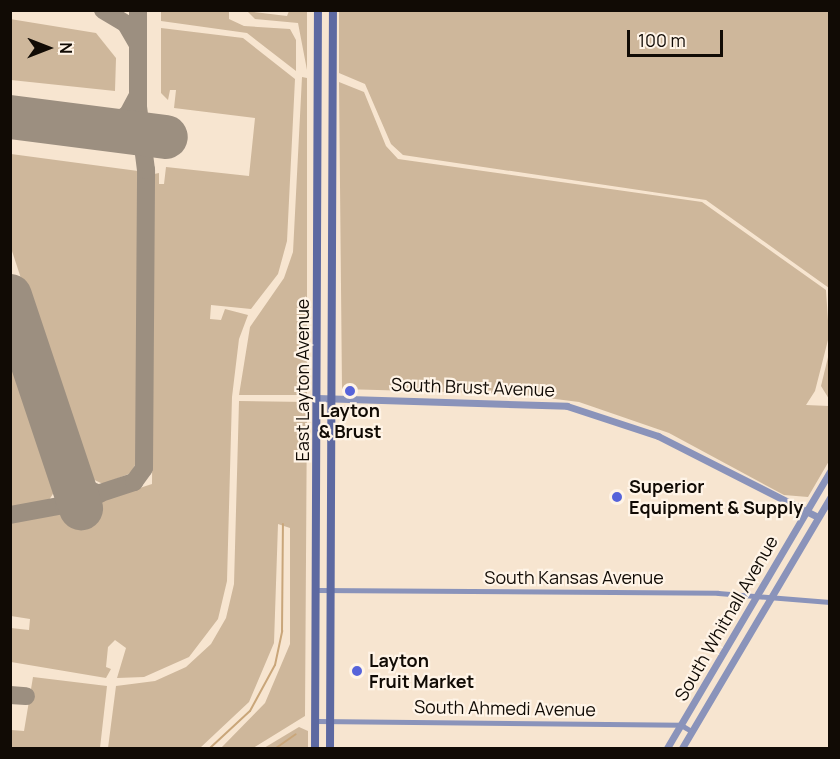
<!DOCTYPE html>
<style>
body{margin:0}
#map{position:relative;width:840px;height:759px;overflow:hidden;background:#f7e5d0;font-family:Manrope,sans-serif}
div>[style]{position:absolute}
[style*='--x']{left:calc(var(--x)*1px);top:calc(var(--y)*1px);width:calc(var(--w)*1px);rotate:calc(var(--a)*1deg)}
.green>*{inset:0;background:#ceb79b}
.stream>*{height:2px;margin:-1px;padding:0 1px;transform-origin:1px;border-radius:1px;background:#c9a67a}
.taxiway>*{height:18px;margin:-9px;padding:0 9px;transform-origin:9px;border-radius:9px;background:#9c8f80}
.runway>*{height:44px;margin:-22px;padding:0 22px;transform-origin:22px;border-radius:22px;background:#9c8f80}
.minor>*{height:5px;margin:-2.5px;padding:0 2.5px;transform-origin:2.5px;border-radius:2.5px;background:#8a93ba}
.tertiary>*{height:7px;margin:-3.5px;padding:0 3.5px;transform-origin:3.5px;border-radius:3.5px;background:#8a93ba}
.secondary>*{height:8px;margin:-4px;padding:0 4px;transform-origin:4px;border-radius:4px;background:#5d69a1}
.dots>*{width:16px;height:16px;translate:-50% -50%;box-sizing:border-box;border:3px solid #fff4e7;border-radius:50%}
span{translate:-50% -50%;white-space:nowrap;text-align:center;line-height:1.15;-webkit-text-stroke:4.5px #fff4e7;paint-order:stroke}
.street-label{font-size:18px;color:#110b05}
.poi-label{font-size:18px;color:#110b05;font-weight:700}
.left{translate:0 -50%;text-align:left}
.frame{position:absolute;inset:0;border:12px solid #110b05;pointer-events:none}
.north{position:absolute;left:18px;top:18px;width:60px;height:60px;-webkit-text-stroke:4px #fff4e7;paint-order:stroke;rotate:90deg;font-size:16px;font-weight:700;line-height:24px;text-align:center;color:#110b05}
.north::after{content:'';display:block;margin:auto;width:21px;height:27px;background:#110b05;clip-path:polygon(50% 0,100% 100%,50% 72%,0 100%)}
.scale{position:absolute;left:627px;top:30px;width:96px;height:27px;box-sizing:border-box;border:3px solid #110b05;border-top:0;padding-left:8px;font-size:18px;line-height:21px;white-space:nowrap;color:#110b05;-webkit-text-stroke:4px #fff4e7;paint-order:stroke}
</style>
<div id="map">
<div class="green">
<div style="clip-path:polygon(161px 11px,229px 11px,229px 19px,244px 26px,290px 29px,296px 40px,296px 71px,247px 33px,161px 21px)"></div>
<div style="clip-path:polygon(247px 11px,287px 16px,289px 11px,307px 11px,307px 70px,298px 23px,255px 19px)"></div>
<div style="clip-path:polygon(339px 11px,829px 11px,829px 288px,706px 200px,403px 155px,391px 144px,365px 84px,339px 73px)"></div>
<div style="clip-path:polygon(10px 19px,96px 33px,116px 58px,115px 91px,11px 80px)"></div>
<div style="clip-path:polygon(161px 28px,243px 38px,295px 79px,287px 241px,278px 274px,251px 309px,211px 305px,210px 319px,221px 320px,225px 309px,248px 315px,239px 339px,232px 397px,227px 581px,218px 619px,189px 657px,144px 677px,117px 678px,126px 648px,115px 640px,108px 647px,106px 667px,111px 669px,106px 678px,11px 662px,11px 628px,29px 630px,30px 619px,11px 616px,11px 522px,63px 513px,152px 484px,154px 174px,159px 173px,159px 184px,164px 184px,166px 167px,249px 176px,255px 118px,174px 108px,176px 90px,170px 90px,168px 100px,161px 93px)"></div>
<div style="clip-path:polygon(302px 77px,307px 78px,307px 395px,239px 395px,250px 327px,284px 278px,293px 252px)"></div>
<div style="clip-path:polygon(339px 82px,364px 92px,386px 146px,398px 159px,702px 202px,826px 290px,829px 336px,815px 391px,806px 405px,829px 406px,829px 461px,808px 497px,784px 495px,669px 433px,579px 402px,516px 394px,342px 389px)"></div>
<div style="clip-path:polygon(11px 154px,138px 171px,137px 461px,131px 473px,103px 484px,86px 476px,11px 248px)"></div>
<div style="clip-path:polygon(11px 343px,58px 486px,49px 500px,11px 508px)"></div>
<div style="clip-path:polygon(829px 353px,829px 399px,821px 386px)"></div>
<div style="clip-path:polygon(239px 401px,307px 402px,305px 716px,253px 748px,221px 748px,265px 703px,290px 644px,290px 528px,278px 524px,274px 643px,249px 702px,200px 748px,108px 748px,116px 686px,155px 681px,186px 667px,211px 644px,226px 618px,234px 584px)"></div>
<div style="clip-path:polygon(33px 677px,107px 686px,100px 748px,11px 748px,11px 730px,24px 731px)"></div>
<div style="clip-path:polygon(299px 727px,308px 731px,308px 748px,264px 748px)"></div>
</div>
<div class="stream">
<div style="--x:210;--y:748;--w:54;--a:-42.8"></div>
<div style="--x:250;--y:711;--w:52;--a:-61.5"></div>
<div style="--x:275;--y:665;--w:35;--a:-78"></div>
<div style="--x:282;--y:631;--w:107;--a:-89.5"></div>
<div style="--x:276;--y:748;--w:24;--a:-35"></div>
</div>
<div class="taxiway">
<div style="--x:103;--y:10;--w:27;--a:31"></div>
<div style="--x:126;--y:24;--w:22;--a:60"></div>
<div style="--x:40;--y:121;--w:69;--a:4.1"></div>
<div style="--x:109;--y:126;--w:22;--a:-32"></div>
<div style="--x:128;--y:114;--w:21;--a:-62"></div>
<div style="--x:72;--y:482;--w:30;--a:24"></div>
<div style="--x:10;--y:515;--w:55;--a:-10.5"></div>
<div style="--x:64;--y:505;--w:74;--a:-18.2"></div>
<div style="--x:134;--y:482;--w:17;--a:-54"></div>
<div style="--x:144;--y:468;--w:298;--a:-89.6"></div>
<div style="--x:146;--y:170;--w:64;--a:-97.2"></div>
<div style="--x:138;--y:107;--w:97;--a:-90"></div>
<div style="--x:10;--y:695;--w:16;--a:4"></div>
</div>
<div class="runway">
<div style="--x:10;--y:117;--w:157;--a:7.3"></div>
<div style="--x:10;--y:296;--w:224;--a:71.5"></div>
</div>
<div class="minor">
<div style="--x:317;--y:590;--w:401;--a:0.4"></div>
<div style="--x:718;--y:593;--w:112;--a:4.6"></div>
<div style="--x:317;--y:721;--w:364;--a:0.6"></div>
<div style="--x:681;--y:725;--w:12;--a:31"></div>
</div>
<div class="tertiary">
<div style="--x:317;--y:398;--w:250;--a:1.8"></div>
<div style="--x:567;--y:406;--w:96;--a:18.2"></div>
<div style="--x:658;--y:436;--w:179;--a:26.9"></div>
<div style="--x:667;--y:748;--w:321;--a:-59.5"></div>
<div style="--x:682;--y:748;--w:291;--a:-59.4"></div>
</div>
<div class="secondary">
<div style="--x:315;--y:748;--w:738;--a:-89.77"></div>
<div style="--x:330;--y:748;--w:738;--a:-89.77"></div>
</div>
<div class="dots">
<div style="left:350px;top:391px;background:#5663da"></div>
<div style="left:617px;top:497px;background:#5663da"></div>
<div style="left:357px;top:671px;background:#5663da"></div>
</div>
<div class="street-label">
<span style="left:302px;top:380px;rotate:-90deg">East Layton Avenue</span>
<span style="left:473px;top:387px;rotate:2deg">South Brust Avenue</span>
<span style="left:574px;top:577px">South Kansas Avenue</span>
<span style="left:726px;top:618px;rotate:-60deg">South Whitnall Avenue</span>
<span style="left:505px;top:708px;rotate:1deg">South Ahmedi Avenue</span>
</div>
<div class="poi-label">
<span style="left:350px;top:421px">Layton<br>&amp; Brust</span>
<span class="left" style="left:629px;top:497px">Superior<br>Equipment &amp; Supply</span>
<span class="left" style="left:369px;top:671px">Layton<br>Fruit Market</span>
</div>
<div class="frame"></div>
<div class="north">N</div>
<div class="scale">100 m</div>
</div>
